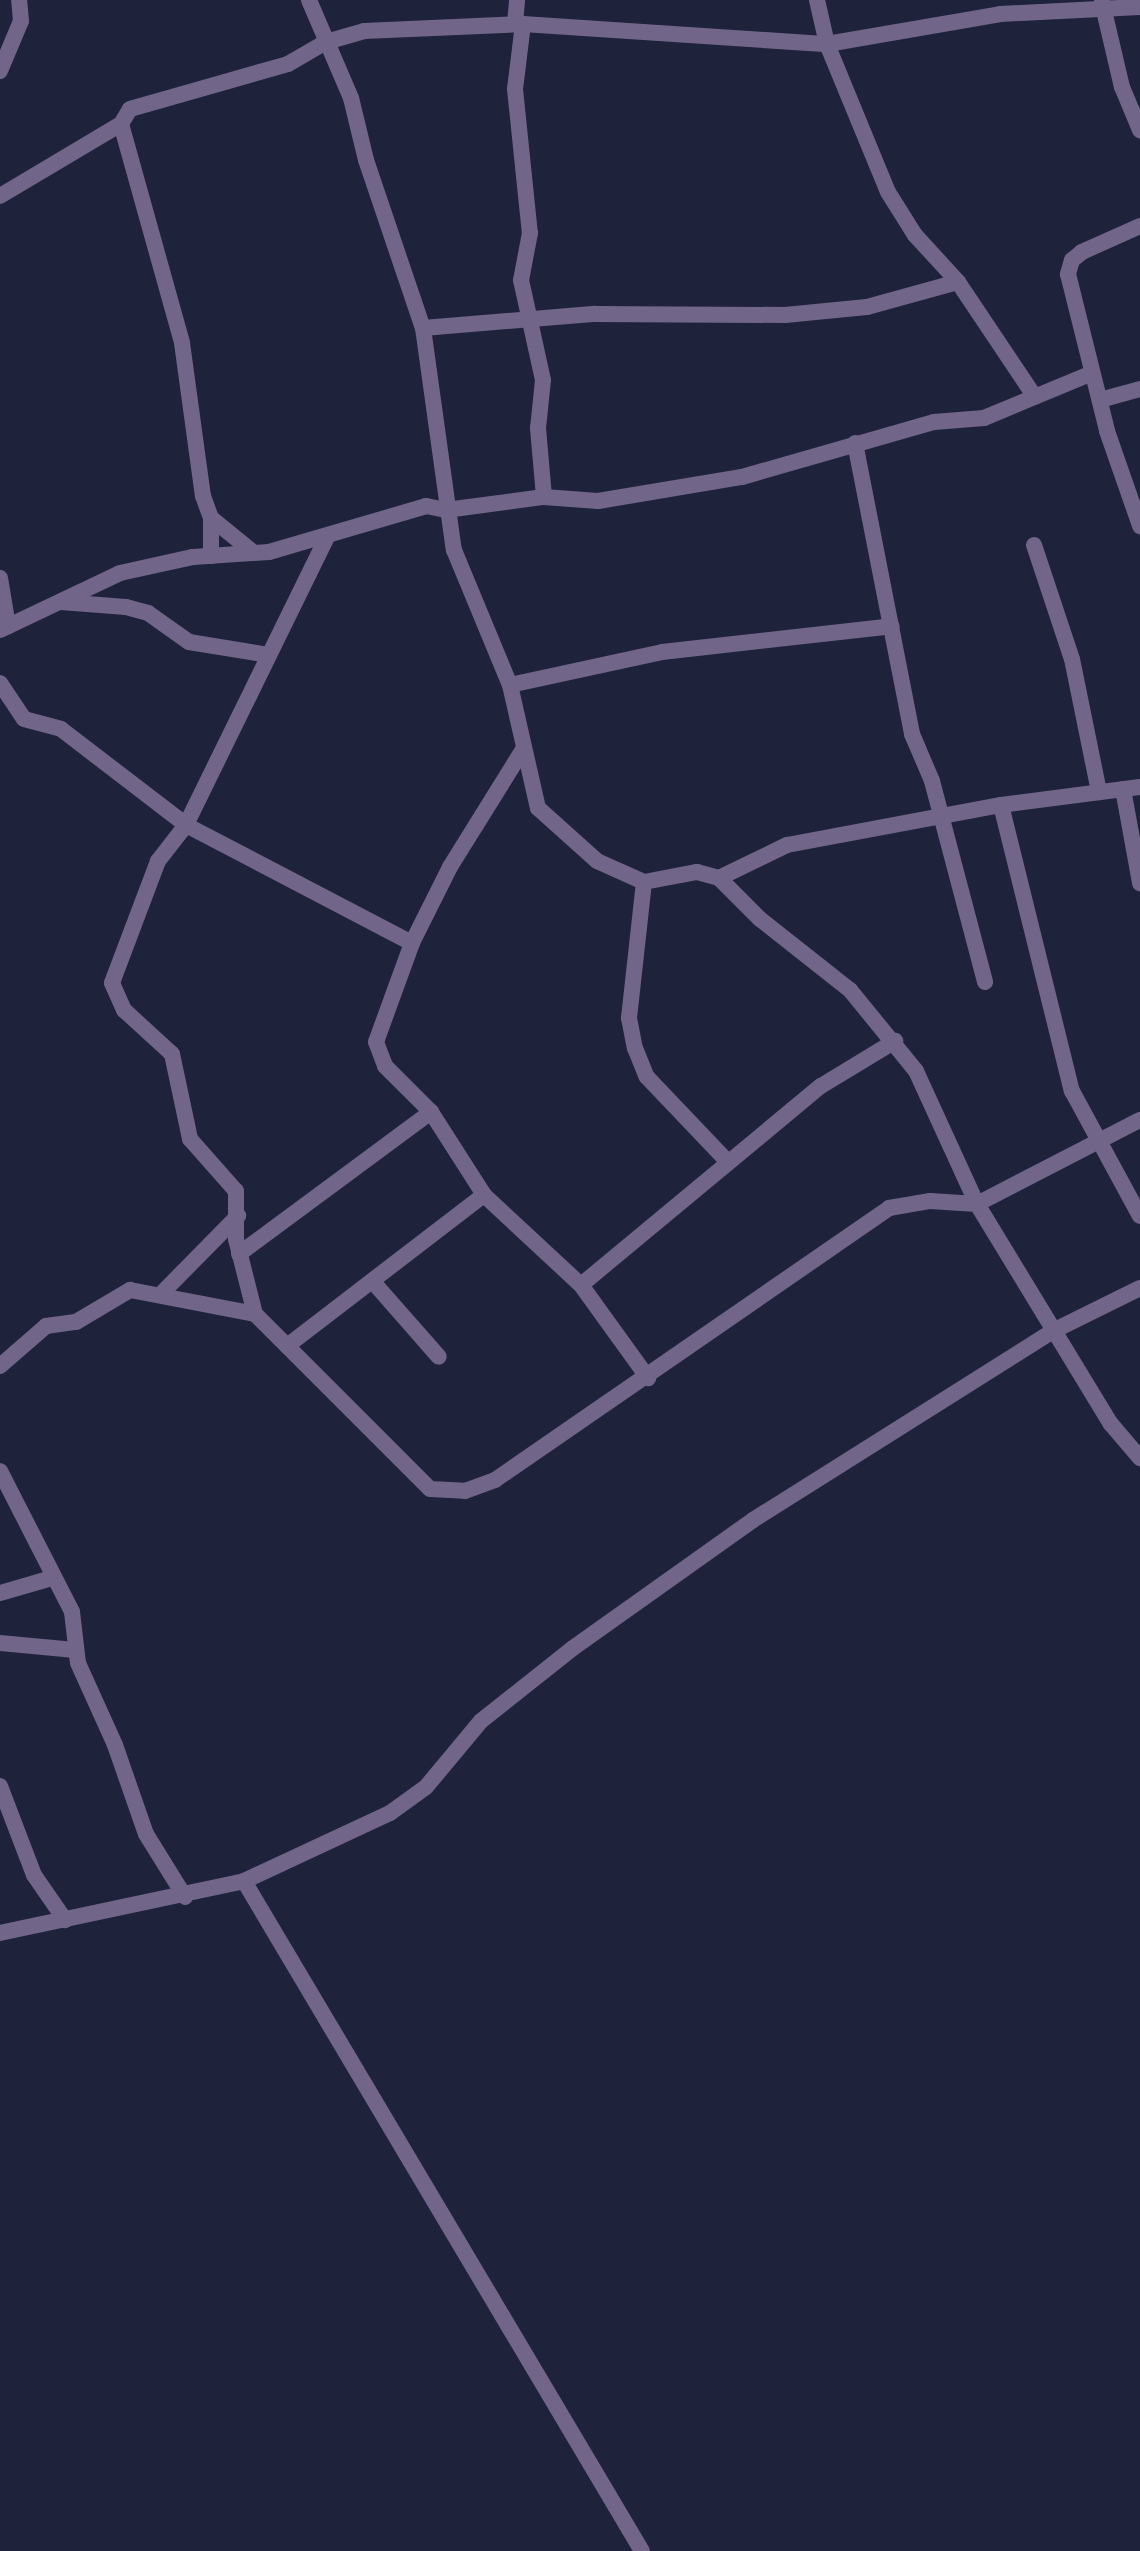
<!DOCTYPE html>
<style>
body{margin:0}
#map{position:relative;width:1140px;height:2551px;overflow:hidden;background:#1f223b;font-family:Arial,sans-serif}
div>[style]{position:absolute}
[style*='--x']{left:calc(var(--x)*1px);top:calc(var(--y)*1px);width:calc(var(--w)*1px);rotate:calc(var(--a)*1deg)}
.street>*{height:16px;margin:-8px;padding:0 8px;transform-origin:8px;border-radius:8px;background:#716689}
span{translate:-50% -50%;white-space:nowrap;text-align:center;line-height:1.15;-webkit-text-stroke:7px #161831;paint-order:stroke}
</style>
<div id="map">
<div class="street">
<div style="--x:309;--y:0;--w:107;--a:66.8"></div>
<div style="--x:351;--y:98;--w:64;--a:76.4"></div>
<div style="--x:366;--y:160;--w:177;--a:71.3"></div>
<div style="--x:423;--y:328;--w:224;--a:82.1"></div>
<div style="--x:454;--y:550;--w:146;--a:67.5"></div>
<div style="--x:510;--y:685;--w:126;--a:77.2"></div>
<div style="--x:538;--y:808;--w:79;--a:41.9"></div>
<div style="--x:597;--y:861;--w:51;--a:24.1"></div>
<div style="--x:644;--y:882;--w:54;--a:-10.7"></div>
<div style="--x:697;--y:872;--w:23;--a:15"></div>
<div style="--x:719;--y:878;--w:58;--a:45"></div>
<div style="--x:760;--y:919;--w:115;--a:38.3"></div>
<div style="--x:850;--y:990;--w:104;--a:50.8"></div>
<div style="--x:916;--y:1071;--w:146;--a:65.4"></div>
<div style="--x:977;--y:1204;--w:258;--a:58.7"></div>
<div style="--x:1111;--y:1424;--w:45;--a:49.5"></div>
<div style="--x:817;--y:0;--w:45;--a:77.2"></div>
<div style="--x:827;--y:44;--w:160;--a:67.6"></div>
<div style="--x:888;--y:192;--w:51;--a:57.9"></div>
<div style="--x:915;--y:235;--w:64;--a:47.5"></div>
<div style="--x:958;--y:282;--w:138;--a:56.2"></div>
<div style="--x:1102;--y:2;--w:87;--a:76.8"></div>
<div style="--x:1122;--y:87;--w:47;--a:67.3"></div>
<div style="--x:515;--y:24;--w:24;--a:-85"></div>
<div style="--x:523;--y:24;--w:65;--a:97"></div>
<div style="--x:515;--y:89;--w:145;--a:84.1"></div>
<div style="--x:530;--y:233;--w:48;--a:100.8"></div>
<div style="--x:521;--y:280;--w:102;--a:77.6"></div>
<div style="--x:543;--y:380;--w:48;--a:95.9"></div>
<div style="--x:538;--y:428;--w:69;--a:85"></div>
<div style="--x:0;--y:71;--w:54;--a:-67.2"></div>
<div style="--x:21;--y:21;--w:21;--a:-95"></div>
<div style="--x:121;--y:124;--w:227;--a:74.4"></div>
<div style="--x:182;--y:343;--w:154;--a:82.2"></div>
<div style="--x:203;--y:496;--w:23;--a:70"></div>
<div style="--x:211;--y:518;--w:38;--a:90"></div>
<div style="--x:0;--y:196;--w:141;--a:-30.8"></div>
<div style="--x:121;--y:124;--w:17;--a:-59"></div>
<div style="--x:130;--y:109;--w:164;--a:-15.9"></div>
<div style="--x:288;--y:64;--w:44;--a:-30.1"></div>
<div style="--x:326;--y:42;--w:40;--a:-16"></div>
<div style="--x:364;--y:31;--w:159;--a:-2.5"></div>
<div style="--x:523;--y:24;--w:305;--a:3.8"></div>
<div style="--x:827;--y:44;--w:176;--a:-9.8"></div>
<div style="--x:1000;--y:14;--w:140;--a:-2.9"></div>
<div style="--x:1140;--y:226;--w:64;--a:155.9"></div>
<div style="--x:1082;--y:252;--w:13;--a:141"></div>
<div style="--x:1072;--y:260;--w:15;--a:106"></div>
<div style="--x:1068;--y:274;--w:162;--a:76"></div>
<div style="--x:1107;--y:431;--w:101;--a:70.8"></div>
<div style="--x:423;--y:328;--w:173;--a:-4.7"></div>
<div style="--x:595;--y:314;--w:190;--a:0.3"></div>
<div style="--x:785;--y:315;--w:82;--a:-5.6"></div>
<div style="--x:867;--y:307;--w:94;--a:-15.4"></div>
<div style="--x:1100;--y:400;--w:41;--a:-15.4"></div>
<div style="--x:855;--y:443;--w:297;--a:78.9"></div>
<div style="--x:912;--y:734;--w:51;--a:66.9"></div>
<div style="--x:932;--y:781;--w:208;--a:75.2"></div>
<div style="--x:211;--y:518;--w:55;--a:39.1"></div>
<div style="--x:327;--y:537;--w:321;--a:116.1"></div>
<div style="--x:186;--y:825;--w:46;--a:127.9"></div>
<div style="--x:158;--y:861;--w:130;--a:110.7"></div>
<div style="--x:112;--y:983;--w:30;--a:66"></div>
<div style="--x:124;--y:1010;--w:65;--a:42.5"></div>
<div style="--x:172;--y:1054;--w:87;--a:78"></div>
<div style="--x:190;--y:1139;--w:69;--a:48.5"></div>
<div style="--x:236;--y:1191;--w:48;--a:90"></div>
<div style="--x:236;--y:1239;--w:77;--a:75.8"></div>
<div style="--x:255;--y:1314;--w:247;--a:45"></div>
<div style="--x:430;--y:1489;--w:35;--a:3"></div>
<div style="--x:465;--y:1491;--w:32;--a:-20"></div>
<div style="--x:495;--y:1480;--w:479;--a:-34.6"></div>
<div style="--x:889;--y:1208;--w:42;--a:-9.7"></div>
<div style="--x:930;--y:1201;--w:47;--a:3.7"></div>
<div style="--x:977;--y:1204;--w:183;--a:-27.3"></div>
<div style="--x:1034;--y:545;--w:120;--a:71.6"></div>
<div style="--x:1072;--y:659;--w:136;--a:78.5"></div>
<div style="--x:0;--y:578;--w:49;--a:80.5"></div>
<div style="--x:61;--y:602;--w:65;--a:4.4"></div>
<div style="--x:126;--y:607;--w:23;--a:15"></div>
<div style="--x:148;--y:613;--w:50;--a:35.3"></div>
<div style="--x:189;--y:642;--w:80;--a:9.3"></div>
<div style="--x:0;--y:630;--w:133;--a:-25.4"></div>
<div style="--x:120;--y:573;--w:75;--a:-12.4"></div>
<div style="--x:193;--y:557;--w:76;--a:-3.8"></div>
<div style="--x:269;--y:552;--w:164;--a:-16.3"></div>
<div style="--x:426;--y:506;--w:20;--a:11"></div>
<div style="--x:446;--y:510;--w:99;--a:-7.6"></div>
<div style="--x:544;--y:497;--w:54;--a:4.2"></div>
<div style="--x:598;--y:501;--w:146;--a:-9.5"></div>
<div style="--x:742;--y:477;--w:200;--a:-16"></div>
<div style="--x:934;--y:422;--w:50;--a:-4.6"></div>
<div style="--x:984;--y:418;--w:117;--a:-22.6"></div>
<div style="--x:0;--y:683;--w:43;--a:56.3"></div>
<div style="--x:24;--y:719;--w:38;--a:15"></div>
<div style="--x:61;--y:729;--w:158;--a:37.5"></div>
<div style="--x:186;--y:825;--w:255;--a:27.6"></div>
<div style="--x:510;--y:685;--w:156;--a:-12.2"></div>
<div style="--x:662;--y:652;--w:231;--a:-6.4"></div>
<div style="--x:524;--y:748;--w:140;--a:121.9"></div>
<div style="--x:450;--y:867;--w:85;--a:116.6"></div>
<div style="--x:412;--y:943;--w:105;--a:110"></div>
<div style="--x:376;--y:1042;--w:26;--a:69"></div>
<div style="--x:385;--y:1066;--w:65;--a:45"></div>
<div style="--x:431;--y:1112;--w:98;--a:57.4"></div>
<div style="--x:484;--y:1195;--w:132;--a:42.9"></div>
<div style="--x:581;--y:1285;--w:115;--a:54.2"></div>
<div style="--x:1123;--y:789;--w:96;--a:79.7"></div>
<div style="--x:1001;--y:805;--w:295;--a:76.1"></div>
<div style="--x:1072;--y:1091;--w:142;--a:61.5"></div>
<div style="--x:719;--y:878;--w:76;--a:-25.9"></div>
<div style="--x:787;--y:845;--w:218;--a:-10.6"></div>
<div style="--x:1001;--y:805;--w:140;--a:-7.4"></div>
<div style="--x:644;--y:882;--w:137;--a:96.3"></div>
<div style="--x:629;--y:1018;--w:31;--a:79"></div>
<div style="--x:635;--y:1048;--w:31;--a:68"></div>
<div style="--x:647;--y:1077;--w:116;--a:46.4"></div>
<div style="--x:239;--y:1254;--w:239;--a:-36.5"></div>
<div style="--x:374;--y:1283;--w:98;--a:48.7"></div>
<div style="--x:581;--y:1285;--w:312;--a:-39.7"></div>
<div style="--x:821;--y:1086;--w:87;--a:-31.3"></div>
<div style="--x:161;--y:1294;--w:110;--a:-45.4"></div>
<div style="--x:287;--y:1346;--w:248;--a:-37.5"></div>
<div style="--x:0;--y:1366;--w:61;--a:-41"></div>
<div style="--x:46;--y:1326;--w:30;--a:-8"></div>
<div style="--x:76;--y:1322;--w:63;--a:-30.7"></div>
<div style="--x:130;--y:1290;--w:127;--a:10.9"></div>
<div style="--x:0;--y:1471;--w:158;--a:62.9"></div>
<div style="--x:72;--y:1612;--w:51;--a:83.3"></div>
<div style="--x:78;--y:1663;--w:90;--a:65.7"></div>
<div style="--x:115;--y:1745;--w:94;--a:70.8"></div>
<div style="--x:146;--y:1834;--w:74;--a:58.2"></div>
<div style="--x:0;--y:1593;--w:54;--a:-16.1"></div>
<div style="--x:0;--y:1643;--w:75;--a:5.3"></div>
<div style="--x:0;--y:1786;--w:95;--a:69.1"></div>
<div style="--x:34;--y:1875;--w:55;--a:55.4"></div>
<div style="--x:244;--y:1881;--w:779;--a:59.29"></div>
<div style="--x:0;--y:1933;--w:249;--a:-12"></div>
<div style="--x:244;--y:1881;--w:161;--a:-25"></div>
<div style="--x:390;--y:1813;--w:44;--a:-35.8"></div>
<div style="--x:426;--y:1787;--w:86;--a:-50.2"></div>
<div style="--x:481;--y:1721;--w:117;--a:-38.4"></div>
<div style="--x:573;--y:1648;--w:221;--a:-35.4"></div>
<div style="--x:753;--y:1520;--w:355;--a:-32.2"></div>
<div style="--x:1053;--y:1331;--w:97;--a:-26.3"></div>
</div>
</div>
